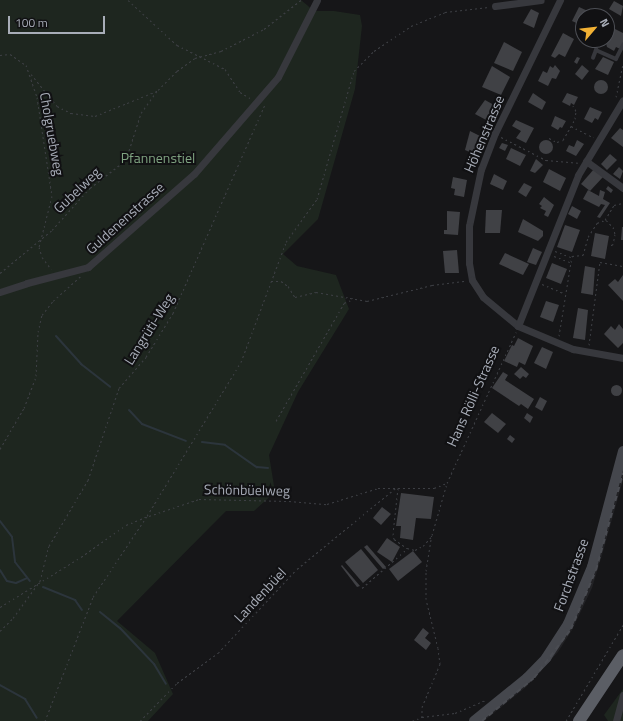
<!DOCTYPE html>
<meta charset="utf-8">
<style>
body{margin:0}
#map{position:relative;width:623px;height:721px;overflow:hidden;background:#161618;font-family:"Titillium Web",sans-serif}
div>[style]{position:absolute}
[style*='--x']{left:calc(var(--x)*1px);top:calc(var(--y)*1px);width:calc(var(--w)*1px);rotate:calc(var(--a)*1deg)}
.built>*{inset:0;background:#222225}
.green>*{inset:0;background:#1e261f}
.stream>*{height:2px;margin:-1px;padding:0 1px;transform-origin:1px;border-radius:1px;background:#2c353c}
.building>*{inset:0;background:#404145}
.round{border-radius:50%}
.path>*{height:1px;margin-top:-0.5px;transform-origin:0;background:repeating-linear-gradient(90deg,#3d3f44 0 2px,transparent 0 5px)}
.service>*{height:3.5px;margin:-1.75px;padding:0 1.75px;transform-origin:1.75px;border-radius:1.75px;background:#37383d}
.minor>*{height:7px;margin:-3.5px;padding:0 3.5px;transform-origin:3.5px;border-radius:3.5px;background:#37383d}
.secondary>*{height:10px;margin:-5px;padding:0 5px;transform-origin:5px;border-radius:5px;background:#45474d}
.trunk>*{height:12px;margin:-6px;padding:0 6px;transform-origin:6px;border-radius:6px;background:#5b5e65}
.rail>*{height:2px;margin-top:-1px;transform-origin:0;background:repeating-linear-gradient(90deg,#4a4c52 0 5px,transparent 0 9px)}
span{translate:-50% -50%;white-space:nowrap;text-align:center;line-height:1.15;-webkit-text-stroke:4px #111113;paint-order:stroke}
.street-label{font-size:14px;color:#a8adb8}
.park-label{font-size:14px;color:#7fa381}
.north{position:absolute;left:575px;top:8px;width:40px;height:40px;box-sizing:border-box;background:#111113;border:1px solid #4d4f55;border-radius:50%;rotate:62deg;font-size:11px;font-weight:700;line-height:16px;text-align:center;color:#a8adb8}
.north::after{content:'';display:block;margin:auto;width:14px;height:18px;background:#f2b134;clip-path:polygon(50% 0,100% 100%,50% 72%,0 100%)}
.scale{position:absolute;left:8px;top:16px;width:97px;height:18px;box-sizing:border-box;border:2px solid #a8adb8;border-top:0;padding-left:5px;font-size:12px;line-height:14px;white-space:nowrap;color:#a8adb8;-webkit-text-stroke:3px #111113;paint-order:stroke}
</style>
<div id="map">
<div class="built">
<div style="clip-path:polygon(623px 465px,623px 480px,602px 555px,592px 588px,572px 630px,558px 652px,526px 687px,484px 721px,478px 721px,563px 637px)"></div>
</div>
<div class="green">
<div style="clip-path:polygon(0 0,301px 0,314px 11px,334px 11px,360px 15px,362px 26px,355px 89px,318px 219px,283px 254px,297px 266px,336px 275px,349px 309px,298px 392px,269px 455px,275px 492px,254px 511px,226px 511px,117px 621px,155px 653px,173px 694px,148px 721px,0 721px)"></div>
<div style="clip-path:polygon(623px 689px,623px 721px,608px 721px,604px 715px)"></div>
</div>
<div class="stream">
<div style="--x:56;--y:336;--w:38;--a:48"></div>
<div style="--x:81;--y:364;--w:37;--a:38"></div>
<div style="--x:129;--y:410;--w:19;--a:47"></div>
<div style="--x:142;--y:424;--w:47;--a:21.1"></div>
<div style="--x:202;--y:442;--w:23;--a:7"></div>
<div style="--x:225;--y:445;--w:39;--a:35"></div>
<div style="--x:257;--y:467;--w:11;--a:5"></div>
<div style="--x:0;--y:521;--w:20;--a:53"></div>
<div style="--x:12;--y:537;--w:25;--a:83"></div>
<div style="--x:15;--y:562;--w:24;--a:52"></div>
<div style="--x:0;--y:570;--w:13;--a:58"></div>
<div style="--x:7;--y:581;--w:9;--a:13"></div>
<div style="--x:16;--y:583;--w:12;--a:-24"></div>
<div style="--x:43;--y:587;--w:35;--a:22"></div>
<div style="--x:75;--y:600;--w:12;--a:55"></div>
<div style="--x:100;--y:612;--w:26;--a:39"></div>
<div style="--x:120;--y:628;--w:50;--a:46.6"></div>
<div style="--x:154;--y:664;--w:23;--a:59"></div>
<div style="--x:0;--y:685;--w:29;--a:29"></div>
<div style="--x:25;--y:699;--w:22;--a:58"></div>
</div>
<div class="building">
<div style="clip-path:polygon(614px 1px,623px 6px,621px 16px,609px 9px)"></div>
<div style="clip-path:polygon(579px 7px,590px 12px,588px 16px,583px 16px,583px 26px,572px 21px)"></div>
<div style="clip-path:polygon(531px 9px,539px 13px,534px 28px,523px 23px)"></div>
<div style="clip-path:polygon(615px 29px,623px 33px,623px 43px,620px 49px,616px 47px,614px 51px,607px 47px,606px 43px)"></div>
<div style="clip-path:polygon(563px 33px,574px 39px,565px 57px,559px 54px,555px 58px,551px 56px)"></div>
<div style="clip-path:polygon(504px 42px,522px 52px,513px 71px,494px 63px)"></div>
<div style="clip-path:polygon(577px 57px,580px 58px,577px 64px,574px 62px)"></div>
<div style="clip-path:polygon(603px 57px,614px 62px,608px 75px,595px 69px)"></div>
<div style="clip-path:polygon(555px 65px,560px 71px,556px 79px,552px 78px,548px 86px,538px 81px,543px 71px,547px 73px,550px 66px,553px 68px)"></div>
<div style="clip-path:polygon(582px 65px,589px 71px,582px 80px,575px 74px)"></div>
<div style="clip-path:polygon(492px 66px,510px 77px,501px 95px,482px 87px)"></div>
<div class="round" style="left:594px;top:80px;width:14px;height:14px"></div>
<div style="clip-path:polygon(533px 93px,546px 102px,542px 110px,528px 102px)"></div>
<div style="clip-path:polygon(567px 93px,578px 97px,574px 105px,571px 103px,570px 106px,562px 102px)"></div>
<div style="clip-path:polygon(485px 100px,494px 105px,488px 121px,475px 114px)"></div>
<div style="clip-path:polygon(590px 107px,602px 112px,598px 120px,595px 118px,592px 123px,584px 119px)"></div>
<div style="clip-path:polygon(555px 116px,566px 121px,562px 128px,560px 127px,558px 130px,551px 126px)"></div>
<div style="clip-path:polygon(516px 120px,534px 128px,526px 143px,516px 138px,521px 131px,512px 126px)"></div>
<div style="clip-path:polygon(620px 128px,623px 130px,623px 147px,611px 138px)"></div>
<div style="clip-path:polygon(470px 131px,482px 137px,474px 154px,465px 150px)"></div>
<div style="clip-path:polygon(577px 140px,584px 144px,576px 156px,566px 151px,569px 145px,574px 147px)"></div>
<div class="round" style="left:539px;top:140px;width:14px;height:14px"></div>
<div style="clip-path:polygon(502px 143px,508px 145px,505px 151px,499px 148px)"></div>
<div style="clip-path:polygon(511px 148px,526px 155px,520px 166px,506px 159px)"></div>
<div style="clip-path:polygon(610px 154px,617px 160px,607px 170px,601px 164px)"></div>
<div style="clip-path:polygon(536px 159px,543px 165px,535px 173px,530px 171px)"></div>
<div style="clip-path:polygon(619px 167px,623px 171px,620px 179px,613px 174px)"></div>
<div style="clip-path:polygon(549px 169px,566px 178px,560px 191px,543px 182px)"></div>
<div style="clip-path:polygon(594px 169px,603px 177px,590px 191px,581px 184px)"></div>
<div style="clip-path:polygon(494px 174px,507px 181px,503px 190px,490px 184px)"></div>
<div style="clip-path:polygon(453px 177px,467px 180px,464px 197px,454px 195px,455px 189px,451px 188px)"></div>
<div style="clip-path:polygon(524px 183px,532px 187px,526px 197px,518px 192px)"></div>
<div style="clip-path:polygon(608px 186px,613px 190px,611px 193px,606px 189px)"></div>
<div style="clip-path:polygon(588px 190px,599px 196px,600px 190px,605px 192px,603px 199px,610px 203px,600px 218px,597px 217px,605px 205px,601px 204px,599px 207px,583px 199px)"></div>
<div style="clip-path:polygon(544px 197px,554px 205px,548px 217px,544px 215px,546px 211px,540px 208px,542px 206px,539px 204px)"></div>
<div style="clip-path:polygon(572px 206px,581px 211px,577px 219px,568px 214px)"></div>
<div style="clip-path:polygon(486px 210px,502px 210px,500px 233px,485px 233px)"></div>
<div style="clip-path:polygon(447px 211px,460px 212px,458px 235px,444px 234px,444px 230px,447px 230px)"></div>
<div style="clip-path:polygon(523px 219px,543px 231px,543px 236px,538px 241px,518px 232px)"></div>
<div style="clip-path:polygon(565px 225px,580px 230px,572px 252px,557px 247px)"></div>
<div style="clip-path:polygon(622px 227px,623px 227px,623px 240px,621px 240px)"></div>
<div style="clip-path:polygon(595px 233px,609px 236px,605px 259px,591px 256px)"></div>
<div style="clip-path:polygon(533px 248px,542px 252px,536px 265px,527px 262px)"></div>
<div style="clip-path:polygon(457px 250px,459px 273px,445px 273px,443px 251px)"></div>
<div style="clip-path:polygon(505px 253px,529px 264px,523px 275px,499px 264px)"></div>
<div style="clip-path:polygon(552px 263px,567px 269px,561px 284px,546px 278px)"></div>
<div style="clip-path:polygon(585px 266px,595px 268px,593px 295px,581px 293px)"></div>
<div style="clip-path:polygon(623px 275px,623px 301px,608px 285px,615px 279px,618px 282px)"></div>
<div style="clip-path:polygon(546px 301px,559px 305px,553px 322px,540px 317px)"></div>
<div style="clip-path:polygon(578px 308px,588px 310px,585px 340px,573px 338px)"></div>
<div style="clip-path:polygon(619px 324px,623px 329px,623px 343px,618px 348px,604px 334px,611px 326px,615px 330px)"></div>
<div style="clip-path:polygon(518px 338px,533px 346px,525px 365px,519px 362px,517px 367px,504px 361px,512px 345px,514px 346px)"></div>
<div style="clip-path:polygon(542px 347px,553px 352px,546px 369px,534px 363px)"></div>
<div style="clip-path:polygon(521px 367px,529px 374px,526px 378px,523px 376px,520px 379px,514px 374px)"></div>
<div style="clip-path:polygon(503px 372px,508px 375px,505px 380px,534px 399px,528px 409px,521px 404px,519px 406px,492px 388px)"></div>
<div class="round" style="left:610.5px;top:384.5px;width:11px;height:11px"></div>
<div style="clip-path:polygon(540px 397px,547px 401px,542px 411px,535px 407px)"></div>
<div style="clip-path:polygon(492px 413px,506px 424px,498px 433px,484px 422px)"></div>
<div style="clip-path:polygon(527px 413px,533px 417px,530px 423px,524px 418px)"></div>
<div style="clip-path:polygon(510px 435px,515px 439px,512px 443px,507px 439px)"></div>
<div style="clip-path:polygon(401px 493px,434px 497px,431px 519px,416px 518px,413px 540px,400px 538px,401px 526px,396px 526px)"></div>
<div style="clip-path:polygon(382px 507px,391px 514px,381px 525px,373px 518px)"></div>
<div style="clip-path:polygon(387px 538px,400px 547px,392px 562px,377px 552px)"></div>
<div style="clip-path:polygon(367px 545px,386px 567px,383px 569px,364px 547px)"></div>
<div style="clip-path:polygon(361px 549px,378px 570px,363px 583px,345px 562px)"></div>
<div style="clip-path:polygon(413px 551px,422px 562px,398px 581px,389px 569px)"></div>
<div style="clip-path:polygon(342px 565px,360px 586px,357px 587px,341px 566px)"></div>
<div style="clip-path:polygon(423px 628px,429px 633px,425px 638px,431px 643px,426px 650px,414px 640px)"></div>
</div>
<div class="path">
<div style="--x:128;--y:0;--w:67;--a:42.6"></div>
<div style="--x:177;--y:45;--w:54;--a:26.6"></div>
<div style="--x:225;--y:69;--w:27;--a:57"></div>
<div style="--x:240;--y:92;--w:12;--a:31"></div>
<div style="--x:0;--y:55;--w:10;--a:-6"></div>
<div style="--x:10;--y:54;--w:19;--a:35"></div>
<div style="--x:26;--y:65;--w:34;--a:71"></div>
<div style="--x:37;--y:97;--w:100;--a:81.4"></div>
<div style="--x:52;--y:196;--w:53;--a:104.3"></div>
<div style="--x:39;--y:247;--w:10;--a:73"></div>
<div style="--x:42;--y:257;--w:15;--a:53"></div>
<div style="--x:31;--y:74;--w:41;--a:50.9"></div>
<div style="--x:57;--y:106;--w:16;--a:27"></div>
<div style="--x:71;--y:113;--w:24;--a:7"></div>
<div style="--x:95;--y:116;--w:67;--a:-22"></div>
<div style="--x:616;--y:97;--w:33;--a:-78"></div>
<div style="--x:571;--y:126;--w:25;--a:27"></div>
<div style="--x:501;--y:137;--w:51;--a:27.1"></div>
<div style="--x:546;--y:160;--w:32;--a:5"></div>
<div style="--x:549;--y:138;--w:9;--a:27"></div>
<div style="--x:557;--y:142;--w:6;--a:-18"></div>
<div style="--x:563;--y:140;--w:24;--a:-60"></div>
<div style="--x:575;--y:119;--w:8;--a:-83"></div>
<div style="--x:576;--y:111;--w:6;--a:-121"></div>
<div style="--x:606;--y:220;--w:10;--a:45"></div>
<div style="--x:613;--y:227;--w:7;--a:74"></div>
<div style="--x:615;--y:234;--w:10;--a:101"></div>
<div style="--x:613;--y:244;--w:4;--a:146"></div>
<div style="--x:555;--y:251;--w:17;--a:21"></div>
<div style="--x:554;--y:256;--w:17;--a:21"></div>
<div style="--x:0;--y:273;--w:67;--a:-39.6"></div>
<div style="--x:52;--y:230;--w:57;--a:-47.9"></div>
<div style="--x:90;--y:188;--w:46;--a:-37.9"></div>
<div style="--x:126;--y:160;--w:49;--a:-72.3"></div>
<div style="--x:141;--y:113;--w:29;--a:-54"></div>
<div style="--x:158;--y:90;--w:27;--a:-45"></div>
<div style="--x:177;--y:71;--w:22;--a:-36"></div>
<div style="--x:195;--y:58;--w:27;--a:-15"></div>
<div style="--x:221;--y:51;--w:48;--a:-27.1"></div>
<div style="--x:264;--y:29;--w:47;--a:-38.1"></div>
<div style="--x:271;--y:281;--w:10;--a:0"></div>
<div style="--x:281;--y:281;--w:9;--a:36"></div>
<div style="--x:288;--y:286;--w:13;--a:58"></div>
<div style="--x:295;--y:297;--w:22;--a:-13"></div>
<div style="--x:316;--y:292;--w:52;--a:10"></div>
<div style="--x:367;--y:301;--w:67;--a:-13.8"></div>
<div style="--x:432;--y:285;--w:34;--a:-7"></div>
<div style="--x:542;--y:284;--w:25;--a:23"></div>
<div style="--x:559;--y:336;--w:81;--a:-80.8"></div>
<div style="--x:572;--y:256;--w:11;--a:-5"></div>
<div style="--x:583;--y:255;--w:19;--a:-74"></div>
<div style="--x:588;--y:237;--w:17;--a:-57"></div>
<div style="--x:597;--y:223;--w:9;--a:-21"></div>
<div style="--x:605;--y:220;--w:17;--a:-59"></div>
<div style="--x:614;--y:205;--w:9;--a:-13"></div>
<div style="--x:589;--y:345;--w:84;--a:-82.5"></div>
<div style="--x:600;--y:262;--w:23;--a:10"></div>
<div style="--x:276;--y:421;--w:136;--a:-60"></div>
<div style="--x:344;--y:303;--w:8;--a:-23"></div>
<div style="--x:0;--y:449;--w:48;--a:-59.7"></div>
<div style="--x:24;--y:408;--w:34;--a:-69"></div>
<div style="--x:36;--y:376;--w:44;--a:-87.4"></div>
<div style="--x:38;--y:332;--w:17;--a:-77"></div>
<div style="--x:42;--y:315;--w:18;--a:-52"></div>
<div style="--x:53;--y:301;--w:38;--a:-42"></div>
<div style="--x:398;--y:488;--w:45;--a:96.3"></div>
<div style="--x:393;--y:533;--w:6;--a:81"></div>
<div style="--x:394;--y:539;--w:16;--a:35"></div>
<div style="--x:407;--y:548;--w:8;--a:14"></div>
<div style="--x:415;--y:550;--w:9;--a:-27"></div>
<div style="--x:423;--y:546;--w:12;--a:-48"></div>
<div style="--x:149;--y:516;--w:53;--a:-18.8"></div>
<div style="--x:199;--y:499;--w:90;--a:1.3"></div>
<div style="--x:289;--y:501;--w:38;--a:5"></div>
<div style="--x:327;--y:504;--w:53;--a:-17.4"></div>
<div style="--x:378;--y:488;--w:56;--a:0"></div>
<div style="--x:434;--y:488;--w:14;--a:-21"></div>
<div style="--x:362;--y:588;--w:60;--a:-40.9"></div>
<div style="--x:0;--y:607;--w:95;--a:-31.7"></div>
<div style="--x:81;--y:557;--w:55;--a:-35.4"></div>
<div style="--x:126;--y:525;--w:22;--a:-22"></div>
<div style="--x:0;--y:631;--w:18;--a:-45"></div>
<div style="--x:13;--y:618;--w:46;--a:-53.9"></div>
<div style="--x:40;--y:581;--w:36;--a:-76"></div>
<div style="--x:49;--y:546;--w:77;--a:-59.4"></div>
<div style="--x:88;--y:480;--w:97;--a:-71.4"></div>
<div style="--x:119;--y:388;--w:41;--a:-48.9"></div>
<div style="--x:146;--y:357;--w:52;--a:-58.5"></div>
<div style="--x:173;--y:313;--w:228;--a:-66.2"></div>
<div style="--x:422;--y:717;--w:10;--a:-90"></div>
<div style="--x:422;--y:707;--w:47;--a:-67.3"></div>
<div style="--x:440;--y:664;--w:16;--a:-97"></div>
<div style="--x:438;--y:648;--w:50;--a:-103.8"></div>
<div style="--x:426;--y:599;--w:28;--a:-90"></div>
<div style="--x:426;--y:571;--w:36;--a:-81"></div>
<div style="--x:432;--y:535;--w:54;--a:-73.9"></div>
<div style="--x:447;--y:483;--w:166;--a:-65.4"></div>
<div style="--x:45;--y:721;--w:133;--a:-68.8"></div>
<div style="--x:93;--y:597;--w:97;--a:-56.3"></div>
<div style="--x:147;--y:516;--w:180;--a:-58.6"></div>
<div style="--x:241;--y:362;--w:128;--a:-69.4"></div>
<div style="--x:286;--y:242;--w:53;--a:-54.2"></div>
<div style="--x:317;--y:199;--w:133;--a:-73.9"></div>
<div style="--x:354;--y:71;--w:28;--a:-45"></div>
<div style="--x:374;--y:51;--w:45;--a:-34"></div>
<div style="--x:411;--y:26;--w:37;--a:-22"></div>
<div style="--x:445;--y:12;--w:44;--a:-6.5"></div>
<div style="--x:140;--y:721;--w:53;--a:-45.8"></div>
<div style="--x:177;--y:683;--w:51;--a:-36.2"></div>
<div style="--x:218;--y:653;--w:115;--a:-46.8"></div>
<div style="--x:297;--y:569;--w:129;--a:-39.4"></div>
<div style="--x:412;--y:721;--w:11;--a:-22"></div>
<div style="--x:422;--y:717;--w:33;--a:-7"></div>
<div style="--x:455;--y:713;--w:33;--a:-23"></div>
<div style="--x:566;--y:721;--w:112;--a:-59.3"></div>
</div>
<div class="service">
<div style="--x:593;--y:58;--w:9;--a:-69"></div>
<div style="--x:596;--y:50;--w:22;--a:24"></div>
<div style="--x:616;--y:59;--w:16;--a:-63"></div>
</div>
<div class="minor">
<div style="--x:560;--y:0;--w:148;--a:116"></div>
<div style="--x:495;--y:133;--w:39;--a:111"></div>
<div style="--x:481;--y:169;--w:58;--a:101.9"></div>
<div style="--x:469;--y:226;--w:37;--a:90"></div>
<div style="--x:469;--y:263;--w:17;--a:80"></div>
<div style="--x:472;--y:280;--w:20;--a:57"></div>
<div style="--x:483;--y:297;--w:45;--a:39.6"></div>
<div style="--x:518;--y:326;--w:60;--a:22.7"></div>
<div style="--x:573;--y:349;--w:51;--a:10.2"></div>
<div style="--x:495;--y:6;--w:46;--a:-7.4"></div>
<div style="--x:586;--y:161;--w:46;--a:36.1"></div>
<div style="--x:0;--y:292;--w:28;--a:-18"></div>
<div style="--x:27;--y:283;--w:63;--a:-14.7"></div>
<div style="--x:88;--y:267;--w:141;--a:-41.3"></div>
<div style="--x:194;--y:174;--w:128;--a:-49.1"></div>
<div style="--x:278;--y:77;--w:86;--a:-63.1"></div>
<div style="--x:518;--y:326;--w:162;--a:-68.3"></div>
<div style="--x:578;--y:175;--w:87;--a:-59"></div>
<div style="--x:616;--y:721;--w:27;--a:-75"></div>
</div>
<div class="secondary">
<div style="--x:474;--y:721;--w:68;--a:-39.1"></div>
<div style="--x:527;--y:678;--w:28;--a:-46"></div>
<div style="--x:546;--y:658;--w:40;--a:-57.1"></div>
<div style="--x:568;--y:624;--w:62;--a:-67.2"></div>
<div style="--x:592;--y:567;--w:120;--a:-75"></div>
</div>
<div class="trunk">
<div style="--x:579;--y:721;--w:79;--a:-56.3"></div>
</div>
<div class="rail">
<div style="--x:482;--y:721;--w:67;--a:-39.6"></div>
<div style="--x:534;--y:678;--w:61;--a:-52.9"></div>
<div style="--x:571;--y:629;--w:64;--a:-67"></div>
<div style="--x:596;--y:570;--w:101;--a:-74.4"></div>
</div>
<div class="street-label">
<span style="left:52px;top:134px;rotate:80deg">Cholgruebweg</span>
<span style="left:484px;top:134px;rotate:-67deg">Höhenstrasse</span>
<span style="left:77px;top:190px;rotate:-44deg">Gubelweg</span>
<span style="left:125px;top:218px;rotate:-42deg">Guldenenstrasse</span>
<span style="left:149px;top:329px;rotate:-58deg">Langrüti-Weg</span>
<span style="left:473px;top:396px;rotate:-66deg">Hans Rölli-Strasse</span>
<span style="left:247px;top:490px;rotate:1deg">Schönbüelweg</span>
<span style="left:571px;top:575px;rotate:-70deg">Forchstrasse</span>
<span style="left:260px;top:595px;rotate:-47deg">Landenbüel</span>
</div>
<div class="park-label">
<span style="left:158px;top:158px">Pfannenstiel</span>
</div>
<div class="north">N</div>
<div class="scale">100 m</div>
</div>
